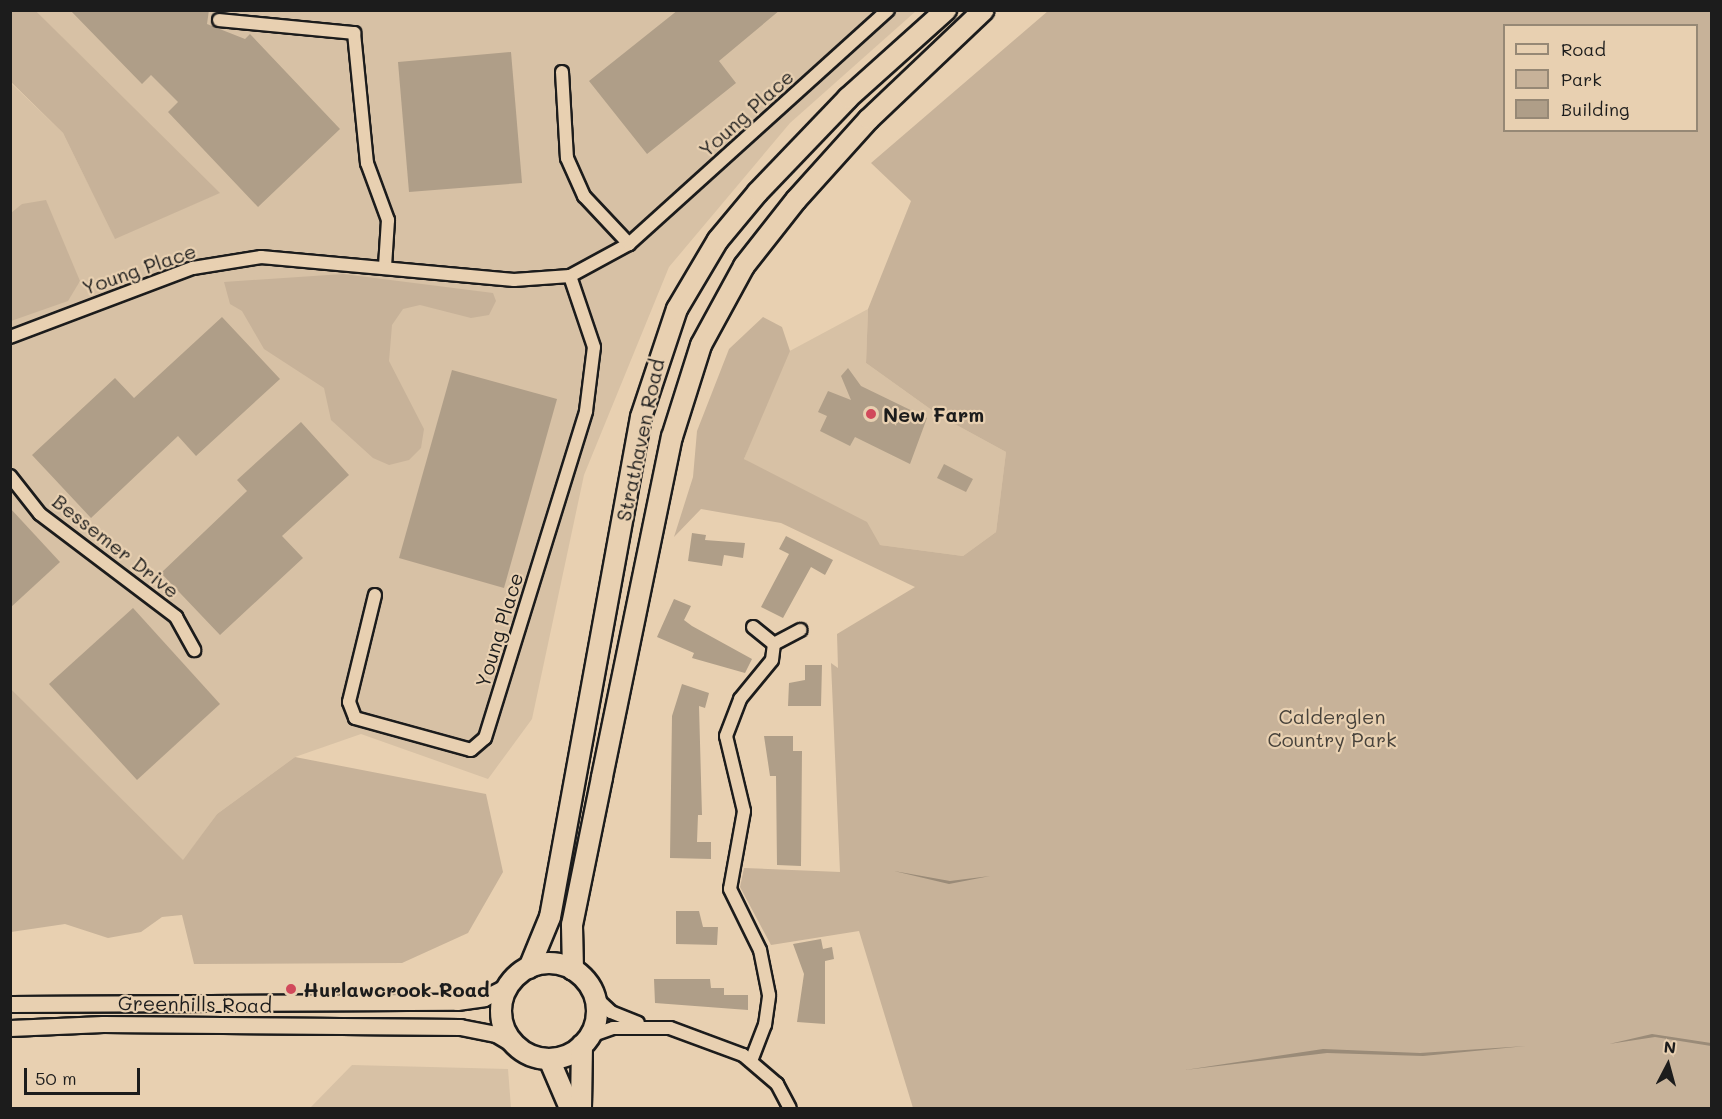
<!DOCTYPE html>
<style>
body{margin:0}
#map{position:relative;width:1722px;height:1119px;overflow:hidden;background:#e8d0b1;font-family:Mali,sans-serif}
div>[style]{position:absolute}
[style*='--x']{left:calc(var(--x)*1px);top:calc(var(--y)*1px);width:calc(var(--w)*1px);rotate:calc(var(--a)*1deg)}
.built>*{inset:0;background:#d7c1a5}
.green>*{inset:0;background:#c7b299}
.water>*{inset:0;background:#9a8b78}
.building>*{inset:0;background:#af9e88}
.roads{filter:drop-shadow(2px 0 #1c1c1c) drop-shadow(-2px 0 #1c1c1c) drop-shadow(0 2px #1c1c1c) drop-shadow(0 -2px #1c1c1c)}
.minor>*{height:12px;margin:-6px;padding:0 6px;transform-origin:6px;border-radius:6px;background:#e8d0b1}
.tertiary>*{height:15px;margin:-7.5px;padding:0 7.5px;transform-origin:7.5px;border-radius:7.5px;background:#e8d0b1}
.primary>*{height:20px;margin:-10px;padding:0 10px;transform-origin:10px;border-radius:10px;background:#e8d0b1}
.primary>.ring{margin:-10px;padding:0;box-sizing:content-box;background:none;border:20px solid #e8d0b1;border-radius:50%}
.dots>*{width:16px;height:16px;translate:-50% -50%;box-sizing:border-box;border:3px solid #e8d0b1;border-radius:50%}
span{translate:-50% -50%;white-space:nowrap;text-align:center;line-height:1.15;-webkit-text-stroke:4.5px #e8d0b1;paint-order:stroke}
.street-label{font-size:20px;color:#1c1c1c}
.poi-label{font-size:20px;color:#1c1c1c;font-weight:700}
.left{translate:0 -50%;text-align:left}
.park-label{font-size:20px;color:#47423b}
.frame{position:absolute;inset:0;border:12px solid #1c1c1c;pointer-events:none}
.legend{position:absolute;left:1503px;top:24px;width:195px;height:108px;box-sizing:border-box;background:#e8d0b1;border:2px solid #968875;margin:0;padding:8px 10px;list-style:none;font-size:18px;color:#1c1c1c}
.legend li{display:flex;align-items:center;gap:12px;height:30px}
.legend b{width:30px;border:2px solid #968875}
.north{position:absolute;left:1638px;top:1035px;width:60px;height:60px;-webkit-text-stroke:4px #e8d0b1;paint-order:stroke;rotate:6deg;font-size:16px;font-weight:700;line-height:24px;text-align:center;color:#1c1c1c}
.north::after{content:'';display:block;margin:auto;width:21px;height:27px;background:#1c1c1c;clip-path:polygon(50% 0,100% 100%,50% 72%,0 100%)}
.scale{position:absolute;left:24px;top:1068px;width:116px;height:27px;box-sizing:border-box;border:3px solid #1c1c1c;border-top:0;padding-left:8px;font-size:18px;line-height:21px;white-space:nowrap;color:#1c1c1c;-webkit-text-stroke:4px #e8d0b1;paint-order:stroke}
</style>
<div id="map">
<div class="built">
<div style="clip-path:polygon(36px 11px,916px 11px,790px 123px,669px 267px,584px 475px,532px 719px,488px 779px,361px 734px,295px 757px,217px 814px,183px 861px,11px 689px,10px 82px,63px 133px,115px 238px,219px 193px)"></div>
<div style="clip-path:polygon(868px 309px,866px 363px,940px 416px,1006px 452px,996px 532px,963px 556px,880px 545px,744px 459px,786px 353px)"></div>
<div style="clip-path:polygon(352px 1065px,508px 1069px,511px 1108px,310px 1108px)"></div>
</div>
<div class="green">
<div style="clip-path:polygon(10px 11px,36px 11px,220px 193px,115px 239px,63px 133px,11px 82px)"></div>
<div style="clip-path:polygon(evenodd,1048px 11px,1711px 11px,1711px 1108px,913px 1108px,859px 931px,771px 945px,740px 887px,744px 868px,840px 872px,831px 663px,838px 668px,837px 634px,915px 587px,781px 523px,701px 509px,674px 537px,693px 477px,697px 431px,729px 349px,763px 317px,782px 327px,790px 351px,744px 459px,867px 522px,880px 545px,963px 556px,996px 532px,1006px 452px,940px 416px,866px 363px,868px 309px,911px 201px,871px 163px,1048px 11px,1504px 26px,1696px 26px,1696px 130px,1504px 130px,1504px 26px)"></div>
<div style="clip-path:polygon(46px 200px,80px 281px,68px 301px,11px 321px,11px 213px,22px 204px)"></div>
<div style="clip-path:polygon(343px 274px,493px 293px,496px 301px,489px 315px,471px 318px,420px 305px,403px 309px,392px 325px,389px 361px,424px 429px,421px 448px,409px 460px,389px 465px,373px 458px,331px 420px,324px 388px,264px 349px,242px 311px,230px 304px,224px 282px)"></div>
<div style="clip-path:polygon(11px 689px,183px 860px,217px 814px,295px 757px,486px 794px,503px 872px,468px 933px,402px 963px,194px 964px,182px 915px,162px 917px,141px 932px,108px 938px,65px 924px,11px 932px)"></div>
</div>
<div class="water">
<div style="clip-path:polygon(894px 871px,950px 881px,990px 876px,949px 884px)"></div>
<div style="clip-path:polygon(1652px 1034px,1711px 1043px,1711px 1046px,1655px 1037px,1609px 1044px)"></div>
<div style="clip-path:polygon(1527px 1046px,1423px 1056px,1327px 1053px,1185px 1070px,1323px 1049px,1420px 1053px)"></div>
</div>
<div class="building">
<div style="clip-path:polygon(70px 10px,209px 10px,207px 24px,245px 39px,250px 34px,340px 129px,258px 207px,168px 112px,178px 102px,151px 75px,142px 84px)"></div>
<div style="clip-path:polygon(678px 10px,780px 10px,719px 61px,736px 83px,647px 154px,589px 81px)"></div>
<div style="clip-path:polygon(511px 52px,522px 183px,409px 192px,398px 62px)"></div>
<div style="clip-path:polygon(222px 317px,280px 379px,196px 456px,178px 436px,91px 518px,32px 455px,115px 378px,134px 398px)"></div>
<div style="clip-path:polygon(848px 368px,861px 386px,927px 418px,910px 464px,855px 437px,850px 446px,820px 431px,827px 416px,818px 412px,828px 391px,851px 400px,841px 376px)"></div>
<div style="clip-path:polygon(452px 370px,557px 399px,504px 588px,399px 558px)"></div>
<div style="clip-path:polygon(301px 422px,349px 475px,282px 536px,303px 558px,220px 635px,161px 573px,247px 491px,237px 480px)"></div>
<div style="clip-path:polygon(944px 464px,973px 479px,966px 492px,937px 478px)"></div>
<div style="clip-path:polygon(10px 508px,60px 562px,10px 608px)"></div>
<div style="clip-path:polygon(692px 533px,706px 535px,705px 540px,745px 543px,743px 558px,724px 555px,722px 566px,688px 561px)"></div>
<div style="clip-path:polygon(786px 536px,833px 560px,825px 575px,811px 567px,783px 618px,761px 607px,789px 554px,779px 549px)"></div>
<div style="clip-path:polygon(674px 599px,691px 606px,684px 620px,692px 626px,752px 659px,745px 673px,692px 658px,694px 653px,657px 637px)"></div>
<div style="clip-path:polygon(133px 608px,220px 704px,137px 780px,49px 684px)"></div>
<div style="clip-path:polygon(805px 665px,822px 665px,821px 706px,788px 706px,789px 683px,805px 680px)"></div>
<div style="clip-path:polygon(682px 684px,709px 693px,705px 708px,699px 706px,702px 815px,698px 815px,697px 842px,711px 842px,711px 859px,670px 858px,672px 716px)"></div>
<div style="clip-path:polygon(764px 736px,793px 736px,793px 751px,802px 751px,801px 866px,777px 865px,776px 776px,770px 776px)"></div>
<div style="clip-path:polygon(676px 911px,699px 911px,703px 927px,718px 927px,717px 945px,676px 944px)"></div>
<div style="clip-path:polygon(821px 939px,823px 949px,832px 947px,834px 959px,825px 961px,825px 1024px,797px 1022px,804px 974px,793px 944px)"></div>
<div style="clip-path:polygon(654px 979px,710px 979px,711px 988px,724px 988px,724px 995px,748px 995px,748px 1010px,655px 1003px)"></div>
</div>
<div class="roads">
<div class="minor">
<div style="--x:219;--y:20;--w:136;--a:5.5"></div>
<div style="--x:354;--y:33;--w:131;--a:84.3"></div>
<div style="--x:367;--y:163;--w:61;--a:69.8"></div>
<div style="--x:388;--y:220;--w:47;--a:93.7"></div>
<div style="--x:562;--y:72;--w:86;--a:86.7"></div>
<div style="--x:567;--y:158;--w:42;--a:65.9"></div>
<div style="--x:584;--y:196;--w:66;--a:46.8"></div>
<div style="--x:10;--y:337;--w:196;--a:-20.7"></div>
<div style="--x:193;--y:268;--w:69;--a:-9.2"></div>
<div style="--x:261;--y:257;--w:254;--a:5.2"></div>
<div style="--x:514;--y:280;--w:56;--a:-4.1"></div>
<div style="--x:570;--y:276;--w:67;--a:-28.5"></div>
<div style="--x:629;--y:244;--w:349;--a:-42.1"></div>
<div style="--x:10;--y:476;--w:48;--a:51.7"></div>
<div style="--x:40;--y:514;--w:171;--a:37.1"></div>
<div style="--x:176;--y:617;--w:38;--a:61"></div>
<div style="--x:375;--y:595;--w:110;--a:103.7"></div>
<div style="--x:349;--y:702;--w:17;--a:69"></div>
<div style="--x:355;--y:718;--w:120;--a:15.4"></div>
<div style="--x:471;--y:750;--w:18;--a:-41"></div>
<div style="--x:485;--y:738;--w:342;--a:-72.8"></div>
<div style="--x:586;--y:411;--w:64;--a:-82.9"></div>
<div style="--x:594;--y:347;--w:75;--a:-108.7"></div>
<div style="--x:774;--y:644;--w:30;--a:-28"></div>
<div style="--x:595;--y:997;--w:22;--a:43"></div>
<div style="--x:611;--y:1012;--w:29;--a:22"></div>
<div style="--x:590;--y:1036;--w:24;--a:-19"></div>
<div style="--x:613;--y:1028;--w:57;--a:0"></div>
<div style="--x:670;--y:1028;--w:78;--a:20.3"></div>
<div style="--x:743;--y:1055;--w:45;--a:40.5"></div>
<div style="--x:777;--y:1084;--w:27;--a:62"></div>
<div style="--x:751;--y:1061;--w:39;--a:-69"></div>
<div style="--x:765;--y:1025;--w:30;--a:-82"></div>
<div style="--x:769;--y:995;--w:46;--a:-101.3"></div>
<div style="--x:760;--y:950;--w:68;--a:-116.2"></div>
<div style="--x:730;--y:889;--w:79;--a:-79.8"></div>
<div style="--x:744;--y:811;--w:77;--a:-103.5"></div>
<div style="--x:726;--y:736;--w:40;--a:-69"></div>
<div style="--x:740;--y:699;--w:50;--a:-50.6"></div>
<div style="--x:772;--y:660;--w:16;--a:-83"></div>
<div style="--x:774;--y:644;--w:27;--a:-141"></div>
</div>
<div class="tertiary">
<div style="--x:10;--y:1004;--w:447;--a:-0.3"></div>
<div style="--x:457;--y:1002;--w:27;--a:-8"></div>
<div style="--x:484;--y:998;--w:28;--a:-27"></div>
<div style="--x:10;--y:1028;--w:93;--a:-2.5"></div>
<div style="--x:103;--y:1024;--w:357;--a:0.5"></div>
<div style="--x:460;--y:1027;--w:37;--a:11"></div>
<div style="--x:496;--y:1034;--w:27;--a:31"></div>
</div>
<div class="primary">
<div class="ring" style="left:501px;top:963px;width:76px;height:76px"></div>
<div style="--x:529;--y:968;--w:55;--a:-67.6"></div>
<div style="--x:550;--y:917;--w:508;--a:-79.69"></div>
<div style="--x:641;--y:417;--w:114;--a:-71.6"></div>
<div style="--x:677;--y:309;--w:80;--a:-59.3"></div>
<div style="--x:718;--y:240;--w:62;--a:-50.2"></div>
<div style="--x:758;--y:192;--w:130;--a:-46.2"></div>
<div style="--x:848;--y:98;--w:132;--a:-41.9"></div>
<div style="--x:573;--y:970;--w:45;--a:-91.3"></div>
<div style="--x:572;--y:925;--w:151;--a:-78.5"></div>
<div style="--x:602;--y:777;--w:347;--a:-78.4"></div>
<div style="--x:672;--y:437;--w:96;--a:-72.5"></div>
<div style="--x:701;--y:345;--w:90;--a:-61.4"></div>
<div style="--x:744;--y:266;--w:84;--a:-51.8"></div>
<div style="--x:796;--y:200;--w:109;--a:-48"></div>
<div style="--x:869;--y:119;--w:158;--a:-43.5"></div>
<div style="--x:549;--y:1059;--w:53;--a:66.8"></div>
<div style="--x:581;--y:1108;--w:63;--a:-89.1"></div>
</div>
</div>
<div class="dots">
<div style="left:871px;top:414px;background:#d1495b"></div>
<div style="left:291px;top:989px;background:#d1495b"></div>
</div>
<div class="street-label">
<span style="left:746px;top:113px;rotate:-42deg">Young Place</span>
<span style="left:139px;top:269px;rotate:-19deg">Young Place</span>
<span style="left:640px;top:440px;rotate:-78deg">Strathaven Road</span>
<span style="left:116px;top:546px;rotate:38deg">Bessemer Drive</span>
<span style="left:499px;top:630px;rotate:-73deg">Young Place</span>
<span style="left:195px;top:1004px;rotate:1deg">Greenhills Road</span>
</div>
<div class="poi-label">
<span class="left" style="left:883px;top:414px">New Farm</span>
<span class="left" style="left:303px;top:989px">Hurlawcrook Road</span>
</div>
<div class="park-label">
<span style="left:1332px;top:728px">Calderglen<br>Country Park</span>
</div>
<div class="frame"></div>
<ul class="legend">
<li><b style="height:8px;background:#e8d0b1"></b>Road</li>
<li><b style="height:16px;background:#c7b299"></b>Park</li>
<li><b style="height:16px;background:#af9e88"></b>Building</li>
</ul>
<div class="north">N</div>
<div class="scale">50 m</div>
</div>
